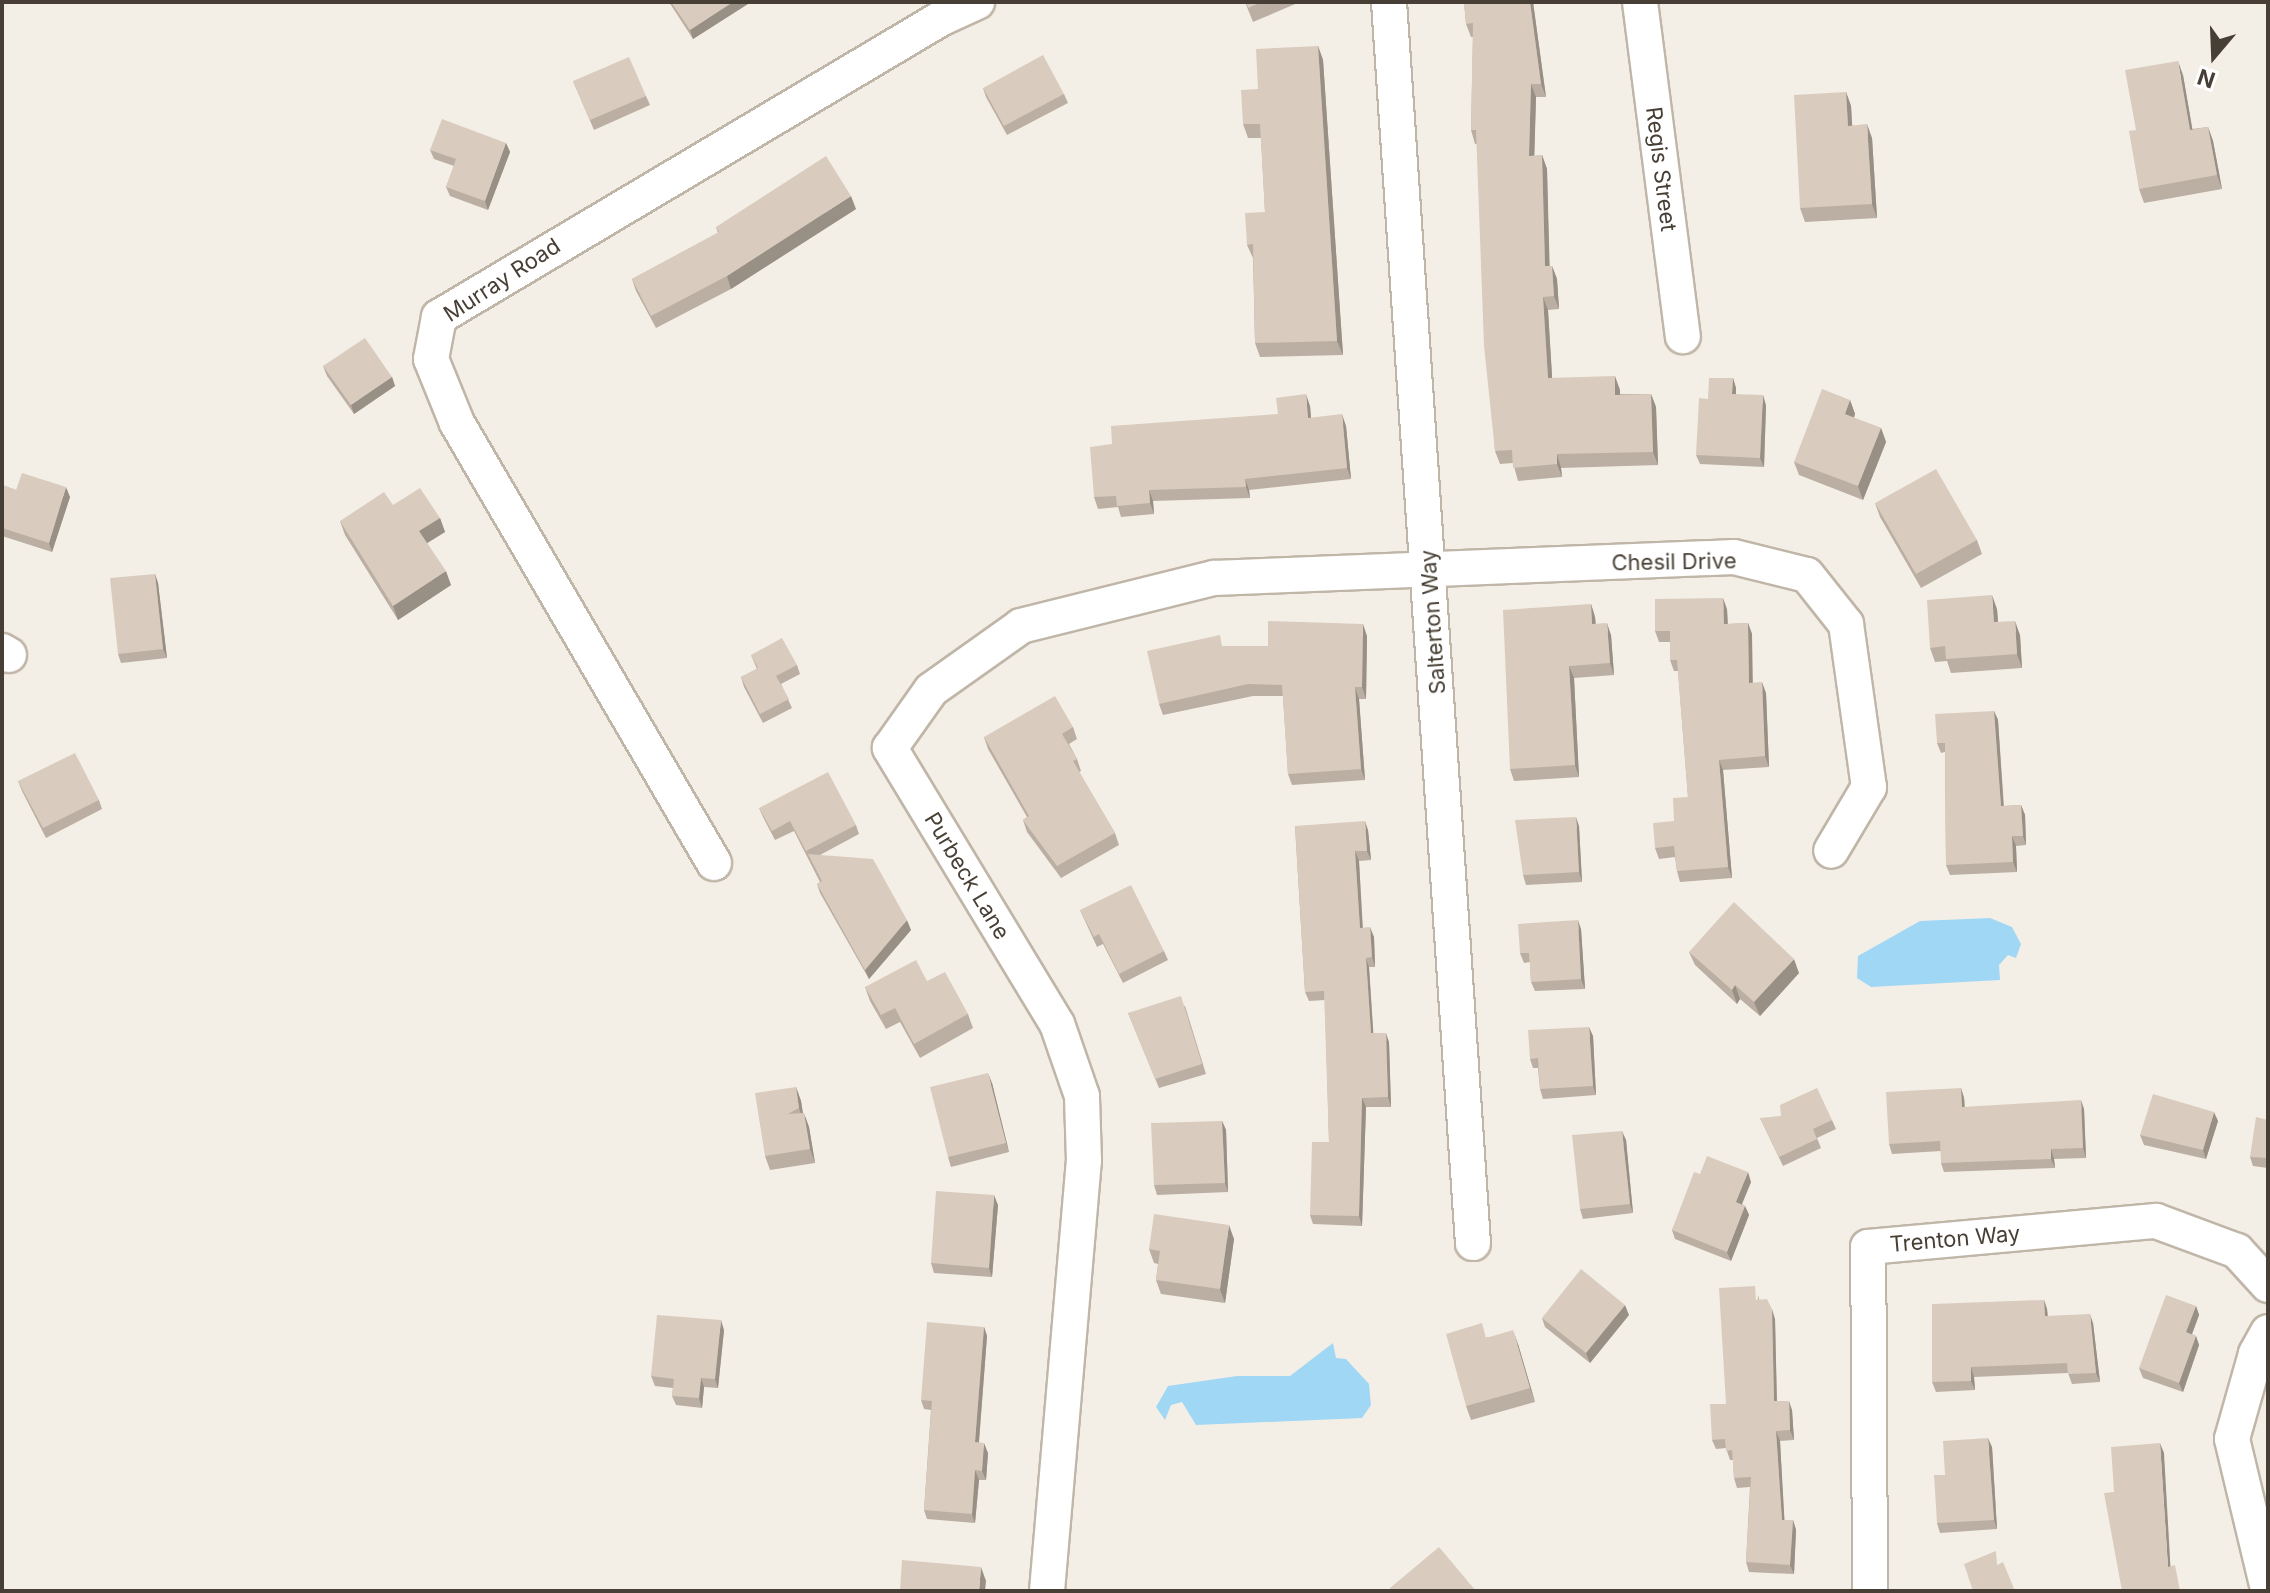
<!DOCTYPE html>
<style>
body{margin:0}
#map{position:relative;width:2270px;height:1593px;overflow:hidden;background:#f4efe6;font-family:Inter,sans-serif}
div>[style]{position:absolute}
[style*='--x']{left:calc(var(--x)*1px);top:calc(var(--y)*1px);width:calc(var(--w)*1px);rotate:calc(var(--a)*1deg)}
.water>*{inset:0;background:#9fd7f4}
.roads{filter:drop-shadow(2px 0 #c0b6a8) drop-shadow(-2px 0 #c0b6a8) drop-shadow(0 2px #c0b6a8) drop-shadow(0 -2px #c0b6a8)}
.minor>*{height:34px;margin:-17px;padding:0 17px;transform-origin:17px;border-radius:17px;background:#fff}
.wall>*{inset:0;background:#bbafa3}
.shaded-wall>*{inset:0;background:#988f85}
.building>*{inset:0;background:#d9ccbe}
span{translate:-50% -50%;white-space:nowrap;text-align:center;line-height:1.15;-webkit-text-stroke:6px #fff;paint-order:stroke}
.street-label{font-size:22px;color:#473f35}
.frame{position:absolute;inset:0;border:4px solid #473f35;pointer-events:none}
.north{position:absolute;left:2174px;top:16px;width:80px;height:80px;-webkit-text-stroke:6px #fff;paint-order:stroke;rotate:199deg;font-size:22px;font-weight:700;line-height:32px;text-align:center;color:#473f35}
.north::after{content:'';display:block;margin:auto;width:28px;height:36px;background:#473f35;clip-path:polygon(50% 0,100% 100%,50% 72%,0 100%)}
</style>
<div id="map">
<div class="water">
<div style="clip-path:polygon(1990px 918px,2012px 927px,2021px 944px,2016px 958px,2008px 955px,1999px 965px,2000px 980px,1871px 987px,1857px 978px,1858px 956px,1920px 921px)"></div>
<div style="clip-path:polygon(1333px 1343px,1336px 1358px,1346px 1359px,1369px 1384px,1371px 1405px,1362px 1418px,1196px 1425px,1182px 1402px,1171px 1405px,1165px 1420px,1156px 1407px,1168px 1386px,1237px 1376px,1290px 1376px)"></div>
</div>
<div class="roads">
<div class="minor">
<div style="--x:1389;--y:2;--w:1244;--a:86.13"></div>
<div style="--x:1640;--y:2;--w:337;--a:82.7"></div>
<div style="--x:2;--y:651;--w:8;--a:30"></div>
<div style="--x:714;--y:863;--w:510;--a:-120.29"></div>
<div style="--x:457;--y:423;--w:69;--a:-112.1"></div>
<div style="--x:431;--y:359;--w:43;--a:-79.2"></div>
<div style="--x:439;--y:317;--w:583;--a:-30.74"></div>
<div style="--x:940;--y:19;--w:41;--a:-24.7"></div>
<div style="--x:2268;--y:1332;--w:25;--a:119"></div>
<div style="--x:2256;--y:1354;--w:88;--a:105.8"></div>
<div style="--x:2232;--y:1439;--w:154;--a:76.5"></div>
<div style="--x:1047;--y:1591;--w:432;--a:-85.1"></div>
<div style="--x:1084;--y:1161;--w:65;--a:-91.8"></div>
<div style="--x:1082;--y:1096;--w:76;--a:-109.1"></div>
<div style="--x:1057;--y:1024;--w:323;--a:-121.2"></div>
<div style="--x:890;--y:748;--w:71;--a:-54.7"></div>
<div style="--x:931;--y:690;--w:110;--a:-35.4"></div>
<div style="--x:1021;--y:626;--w:199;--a:-14"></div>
<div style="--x:1214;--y:578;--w:520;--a:-2.31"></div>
<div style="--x:1734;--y:557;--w:75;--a:13.9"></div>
<div style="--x:1807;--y:575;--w:63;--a:51.5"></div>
<div style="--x:1846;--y:624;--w:165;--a:82"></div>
<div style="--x:1869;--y:787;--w:74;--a:120.7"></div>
<div style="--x:1870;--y:1591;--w:344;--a:-90.3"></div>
<div style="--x:1868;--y:1247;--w:289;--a:-5.2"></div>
<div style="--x:2156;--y:1221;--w:86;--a:20.3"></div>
<div style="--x:2237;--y:1251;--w:46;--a:47.6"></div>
</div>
</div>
<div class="wall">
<div style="clip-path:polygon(669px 2px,751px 2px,693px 39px)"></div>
<div style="clip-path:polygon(1245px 2px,1300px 2px,1253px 22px)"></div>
<div style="clip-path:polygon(1464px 2px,1533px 2px,1546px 97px,1536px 97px,1534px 156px,1542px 155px,1547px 169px,1549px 266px,1552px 266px,1557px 279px,1559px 309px,1548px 310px,1552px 378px,1620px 390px,1620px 394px,1651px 394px,1656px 407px,1658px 465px,1561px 468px,1562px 477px,1518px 481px,1513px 463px,1500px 464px,1495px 451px,1477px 144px,1475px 144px,1471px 130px,1473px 37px,1471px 37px,1466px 24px)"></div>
<div style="clip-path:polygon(1318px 46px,1323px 60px,1343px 355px,1260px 357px,1255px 343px,1253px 258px,1247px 245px,1265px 212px,1261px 138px,1248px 138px,1243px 124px,1258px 89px)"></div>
<div style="clip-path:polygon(2183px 75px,2192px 129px,2208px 127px,2213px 141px,2222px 189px,2144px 203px,2139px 189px,2136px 130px)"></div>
<div style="clip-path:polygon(573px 81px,646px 96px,650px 105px,594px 130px)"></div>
<div style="clip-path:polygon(983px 88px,1064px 94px,1068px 103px,1007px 135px,986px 97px)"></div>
<div style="clip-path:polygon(1846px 92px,1851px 106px,1852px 125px,1872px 138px,1877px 218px,1805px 222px,1800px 208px)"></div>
<div style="clip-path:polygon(506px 143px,510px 152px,488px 210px,450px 196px,446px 187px,454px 166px,434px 159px,430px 150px)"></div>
<div style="clip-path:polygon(856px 209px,731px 289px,656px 328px,636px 291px,632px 279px,718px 233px,716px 227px)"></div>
<div style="clip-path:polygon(323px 366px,392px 377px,395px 386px,354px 414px,327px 376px)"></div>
<div style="clip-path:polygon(1733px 378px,1736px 388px,1736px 394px,1766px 405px,1764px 467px,1700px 464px,1696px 455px,1708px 399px)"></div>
<div style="clip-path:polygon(1850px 400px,1855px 414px,1854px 418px,1881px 428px,1886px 442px,1863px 500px,1799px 475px,1794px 462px)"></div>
<div style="clip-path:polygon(1310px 406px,1311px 418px,1346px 426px,1351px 479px,1249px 490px,1250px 498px,1153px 501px,1154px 514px,1121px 517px,1118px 507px,1098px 509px,1094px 497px,1278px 414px)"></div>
<div style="clip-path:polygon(2px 485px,16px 490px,70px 497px,52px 552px,2px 536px)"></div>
<div style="clip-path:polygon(1875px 503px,1977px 540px,1982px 554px,1921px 588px,1880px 517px)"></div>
<div style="clip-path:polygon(440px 518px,445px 532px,427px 543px,451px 585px,398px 620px,345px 535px,340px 521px)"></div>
<div style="clip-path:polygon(155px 574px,158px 583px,167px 658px,121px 663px,118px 654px)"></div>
<div style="clip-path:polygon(1591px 604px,1595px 617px,1596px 624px,1611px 635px,1614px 675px,1574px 678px,1579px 777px,1514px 781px,1510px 769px)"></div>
<div style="clip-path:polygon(1727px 609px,1728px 624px,1748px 623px,1752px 634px,1752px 683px,1766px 693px,1769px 767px,1723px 770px,1732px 878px,1680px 882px,1677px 871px,1675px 857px,1659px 859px,1655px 848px,1674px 821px,1688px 797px,1678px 671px,1674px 671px,1670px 660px,1670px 642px,1659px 642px,1655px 631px)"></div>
<div style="clip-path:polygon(1997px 609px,1998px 622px,2020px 635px,2022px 668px,1951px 673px,1947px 661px,1935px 662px,1930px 648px)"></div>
<div style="clip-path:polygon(1367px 636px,1366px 699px,1359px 699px,1365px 780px,1292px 785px,1288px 774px,1283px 696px,1253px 696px,1163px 715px,1159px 704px,1224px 646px,1268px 646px)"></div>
<div style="clip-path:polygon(751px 655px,797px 665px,800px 674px,781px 684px,792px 708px,763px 723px,744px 687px,741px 677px,757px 669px)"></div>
<div style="clip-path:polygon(1994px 711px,1998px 720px,2004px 806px,2021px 805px,2025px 815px,2026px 845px,2016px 846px,2017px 872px,1950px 875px,1946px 865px,1945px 752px,1941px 753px,1937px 743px)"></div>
<div style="clip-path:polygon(1073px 727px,1077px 739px,1069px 744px,1077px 759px,1081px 771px,1079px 772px,1115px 833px,1119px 845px,1061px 878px,1027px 832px,1023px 820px,1027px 817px,988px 749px,984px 737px)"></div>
<div style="clip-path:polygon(18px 781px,99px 800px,102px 809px,46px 838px,22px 791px)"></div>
<div style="clip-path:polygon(759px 808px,856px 825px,859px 834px,820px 855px,911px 930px,869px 979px,820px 893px,817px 884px,820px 882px,794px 831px,775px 840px,763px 817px)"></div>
<div style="clip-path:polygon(1295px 826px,1368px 830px,1371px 860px,1359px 861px,1363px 928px,1374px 937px,1375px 967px,1369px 967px,1373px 1033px,1389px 1042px,1391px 1107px,1366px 1107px,1362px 1226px,1313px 1224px,1310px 1215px,1329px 1142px,1325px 1000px,1309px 1001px,1305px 992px)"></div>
<div style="clip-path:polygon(1579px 826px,1582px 882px,1526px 885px,1523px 875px)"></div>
<div style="clip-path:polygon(1080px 910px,1164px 951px,1168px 960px,1123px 983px,1103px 944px,1097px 947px)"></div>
<div style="clip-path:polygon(1581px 929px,1585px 989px,1535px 991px,1531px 982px,1530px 962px,1524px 963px,1520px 953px)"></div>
<div style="clip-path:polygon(1689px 952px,1799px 973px,1760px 1016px,1740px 999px,1737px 1004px,1695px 965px)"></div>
<div style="clip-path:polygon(927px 981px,968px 1014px,973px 1028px,920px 1058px,900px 1022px,886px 1029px,870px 1001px,865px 987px)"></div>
<div style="clip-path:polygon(1185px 1006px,1206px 1074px,1159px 1088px,1128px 1013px)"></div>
<div style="clip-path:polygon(1593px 1036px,1596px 1095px,1543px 1099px,1540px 1089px,1538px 1068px,1533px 1068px,1530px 1059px)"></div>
<div style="clip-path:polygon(992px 1083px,1009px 1152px,951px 1167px,948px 1157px)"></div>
<div style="clip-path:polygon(796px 1087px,801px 1101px,803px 1113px,809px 1127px,815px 1163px,770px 1170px,765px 1156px)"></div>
<div style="clip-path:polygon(1961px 1088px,1964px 1098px,1965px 1107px,2084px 1109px,2086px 1158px,2054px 1159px,2055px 1168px,1944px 1172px,1941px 1163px,1941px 1151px,1892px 1154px,1889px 1144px)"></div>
<div style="clip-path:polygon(1760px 1118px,1832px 1120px,1836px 1129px,1817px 1138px,1821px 1148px,1783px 1166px)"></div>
<div style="clip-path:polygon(2268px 1120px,2268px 1168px,2253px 1166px,2250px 1157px)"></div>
<div style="clip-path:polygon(1222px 1121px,1226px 1130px,1228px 1192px,1157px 1195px,1154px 1185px)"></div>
<div style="clip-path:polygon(2218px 1121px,2206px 1159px,2144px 1145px,2140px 1135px)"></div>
<div style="clip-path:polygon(1626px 1140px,1633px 1213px,1583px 1219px,1580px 1209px)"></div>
<div style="clip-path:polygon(1700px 1174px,1751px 1182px,1742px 1204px,1745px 1206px,1749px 1215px,1731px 1261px,1675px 1239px,1672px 1230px)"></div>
<div style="clip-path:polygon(998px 1205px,992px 1277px,934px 1273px,931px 1263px)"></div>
<div style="clip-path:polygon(1234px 1239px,1225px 1303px,1161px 1294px,1156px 1280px,1158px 1264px,1154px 1263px,1149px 1249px)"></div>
<div style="clip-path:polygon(1759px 1295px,1759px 1300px,1775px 1319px,1777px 1401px,1792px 1410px,1794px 1440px,1780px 1441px,1784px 1520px,1793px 1520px,1796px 1530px,1794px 1574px,1749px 1572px,1746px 1562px,1750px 1487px,1737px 1488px,1734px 1478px,1733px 1460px,1730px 1460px,1726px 1448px,1716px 1449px,1712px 1440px,1726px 1404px)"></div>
<div style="clip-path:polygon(2044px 1300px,2047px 1309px,2048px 1316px,2093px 1323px,2100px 1382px,2072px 1384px,2068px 1373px,1974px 1377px,1975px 1390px,1936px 1392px,1932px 1382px)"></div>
<div style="clip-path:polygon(2196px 1306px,2199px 1315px,2192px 1334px,2196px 1336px,2199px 1345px,2183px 1392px,2143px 1378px,2139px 1368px)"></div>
<div style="clip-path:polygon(1629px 1315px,1590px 1363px,1545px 1327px,1542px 1318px)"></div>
<div style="clip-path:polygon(984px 1327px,987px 1336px,979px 1443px,988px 1453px,986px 1480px,979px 1480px,975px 1523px,927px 1519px,924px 1510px,931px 1410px,924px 1409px,921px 1400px)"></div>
<div style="clip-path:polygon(724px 1330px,718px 1388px,704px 1387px,702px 1408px,676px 1405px,672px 1396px,673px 1388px,655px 1386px,651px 1376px)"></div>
<div style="clip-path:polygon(1487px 1337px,1518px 1344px,1535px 1402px,1471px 1420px,1466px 1406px)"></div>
<div style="clip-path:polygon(1992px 1447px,1997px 1529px,1940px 1533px,1937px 1523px)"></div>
</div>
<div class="shaded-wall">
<div style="clip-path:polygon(733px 2px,751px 2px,693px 39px,690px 30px)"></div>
<div style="clip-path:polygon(1530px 2px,1533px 2px,1546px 97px,1541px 84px)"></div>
<div style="clip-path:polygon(1318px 46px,1323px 60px,1343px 355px,1337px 341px)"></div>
<div style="clip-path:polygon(2178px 61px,2183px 75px,2195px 144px,2190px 130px)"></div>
<div style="clip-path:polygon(1531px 84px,1536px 97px,1534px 169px,1529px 156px)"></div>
<div style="clip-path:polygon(1846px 92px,1851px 106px,1853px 140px,1848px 126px)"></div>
<div style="clip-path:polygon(1867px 124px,1872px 138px,1877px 218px,1872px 204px)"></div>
<div style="clip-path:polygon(2208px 127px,2213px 141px,2222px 189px,2217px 175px)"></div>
<div style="clip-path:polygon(506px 143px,510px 152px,488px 210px,485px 201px)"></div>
<div style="clip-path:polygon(1542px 155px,1547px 169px,1550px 279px,1545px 266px)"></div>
<div style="clip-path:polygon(851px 196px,856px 209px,731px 289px,727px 276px)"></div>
<div style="clip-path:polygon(1552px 266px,1557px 279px,1559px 309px,1554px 296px)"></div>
<div style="clip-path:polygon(1543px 297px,1548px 310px,1553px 392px,1548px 378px)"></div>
<div style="clip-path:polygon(1615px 376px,1620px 390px,1620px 408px,1615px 395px)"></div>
<div style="clip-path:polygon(392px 377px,395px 386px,354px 414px,351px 405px)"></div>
<div style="clip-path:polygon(1733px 378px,1736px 388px,1736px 404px,1732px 394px)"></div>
<div style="clip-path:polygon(1306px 394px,1310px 406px,1312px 429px,1308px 418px)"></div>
<div style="clip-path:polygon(1651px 394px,1656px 407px,1658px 465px,1653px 452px)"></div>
<div style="clip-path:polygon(1763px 395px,1766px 405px,1764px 467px,1760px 458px)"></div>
<div style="clip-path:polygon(1850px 400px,1855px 414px,1850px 428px,1845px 414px)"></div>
<div style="clip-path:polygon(1342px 414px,1346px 426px,1351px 479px,1347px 468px)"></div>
<div style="clip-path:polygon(1881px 428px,1886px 442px,1863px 500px,1858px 486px)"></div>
<div style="clip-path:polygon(1557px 454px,1561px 468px,1562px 477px,1557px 464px)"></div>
<div style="clip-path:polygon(1245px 479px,1249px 490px,1250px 498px,1246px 487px)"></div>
<div style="clip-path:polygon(66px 487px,70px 497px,52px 552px,49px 543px)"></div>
<div style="clip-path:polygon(1149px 490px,1153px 501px,1154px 514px,1150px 503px)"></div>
<div style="clip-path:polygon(440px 518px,445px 532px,424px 545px,419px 531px)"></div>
<div style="clip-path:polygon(446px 571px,451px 585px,398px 620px,393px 606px)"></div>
<div style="clip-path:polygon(155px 574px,158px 583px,167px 658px,163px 649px)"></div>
<div style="clip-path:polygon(1992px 595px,1997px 609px,1999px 636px,1994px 622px)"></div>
<div style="clip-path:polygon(1723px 598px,1727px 609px,1728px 635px,1724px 624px)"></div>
<div style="clip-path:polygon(1591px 604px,1595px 617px,1596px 636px,1592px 624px)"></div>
<div style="clip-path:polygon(2015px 621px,2020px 635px,2022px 668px,2017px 654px)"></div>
<div style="clip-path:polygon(1607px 623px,1611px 635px,1614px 675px,1610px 663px)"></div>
<div style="clip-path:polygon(1748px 623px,1752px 634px,1753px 694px,1749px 683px)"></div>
<div style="clip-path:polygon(1363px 624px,1367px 636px,1366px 699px,1362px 687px)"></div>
<div style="clip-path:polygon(1569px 666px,1574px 678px,1579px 777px,1575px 765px)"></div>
<div style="clip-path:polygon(1762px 682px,1766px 693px,1769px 767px,1765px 756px)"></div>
<div style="clip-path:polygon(1355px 687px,1359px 699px,1365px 780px,1361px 769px)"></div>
<div style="clip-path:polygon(1994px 711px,1998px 720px,2004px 815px,2001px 806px)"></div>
<div style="clip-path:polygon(1719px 760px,1723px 770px,1732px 878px,1728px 867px)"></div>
<div style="clip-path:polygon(2021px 805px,2025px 815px,2026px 845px,2023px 836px)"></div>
<div style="clip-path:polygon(1576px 817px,1579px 826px,1582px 882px,1579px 872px)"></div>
<div style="clip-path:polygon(1365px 821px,1368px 830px,1371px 860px,1367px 851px)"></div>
<div style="clip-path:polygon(2012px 836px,2016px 846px,2017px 872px,2013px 862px)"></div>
<div style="clip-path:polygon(1355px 851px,1359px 861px,1363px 938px,1360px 928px)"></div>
<div style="clip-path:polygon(907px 920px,911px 930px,869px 979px,865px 970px)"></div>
<div style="clip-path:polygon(1578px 920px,1581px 929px,1585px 989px,1581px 979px)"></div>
<div style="clip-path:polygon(1370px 927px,1374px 937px,1375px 967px,1372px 957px)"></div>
<div style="clip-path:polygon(1366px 958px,1369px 967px,1374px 1043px,1371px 1033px)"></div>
<div style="clip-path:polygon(1794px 959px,1799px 973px,1760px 1016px,1754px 1002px)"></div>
<div style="clip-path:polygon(1735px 985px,1740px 999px,1737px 1004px,1732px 990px)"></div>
<div style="clip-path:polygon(1589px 1027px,1593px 1036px,1596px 1095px,1593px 1086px)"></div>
<div style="clip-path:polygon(1386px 1033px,1389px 1042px,1391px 1107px,1388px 1097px)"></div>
<div style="clip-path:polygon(988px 1073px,992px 1083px,1009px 1152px,1006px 1143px)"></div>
<div style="clip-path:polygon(796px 1087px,801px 1101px,804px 1122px,799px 1108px)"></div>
<div style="clip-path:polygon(1961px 1088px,1964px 1098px,1965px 1116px,1962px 1107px)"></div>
<div style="clip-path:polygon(1362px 1098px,1366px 1107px,1362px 1226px,1359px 1216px)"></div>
<div style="clip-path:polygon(2081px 1100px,2084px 1109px,2086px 1158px,2083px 1148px)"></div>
<div style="clip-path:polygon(2214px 1112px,2218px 1121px,2206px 1159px,2203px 1150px)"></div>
<div style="clip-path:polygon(804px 1113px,809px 1127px,815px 1163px,810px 1149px)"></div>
<div style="clip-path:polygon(1222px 1121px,1226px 1130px,1228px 1192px,1225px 1183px)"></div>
<div style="clip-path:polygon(1622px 1131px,1626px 1140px,1633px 1213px,1630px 1204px)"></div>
<div style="clip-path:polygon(2051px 1149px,2054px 1159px,2055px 1168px,2051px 1159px)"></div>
<div style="clip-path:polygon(1748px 1172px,1751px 1182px,1739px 1211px,1736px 1202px)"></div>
<div style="clip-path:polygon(994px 1195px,998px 1205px,992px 1277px,989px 1268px)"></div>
<div style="clip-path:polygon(1745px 1206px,1749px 1215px,1731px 1261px,1727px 1252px)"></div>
<div style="clip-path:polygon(1229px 1225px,1234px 1239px,1225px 1303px,1220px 1289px)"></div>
<div style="clip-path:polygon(2044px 1300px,2047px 1309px,2048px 1325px,2045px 1316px)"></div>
<div style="clip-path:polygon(1625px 1305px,1629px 1315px,1590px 1363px,1586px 1353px)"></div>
<div style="clip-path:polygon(2196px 1306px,2199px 1315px,2189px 1342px,2186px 1332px)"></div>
<div style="clip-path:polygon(1772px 1309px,1775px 1319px,1777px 1411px,1774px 1401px)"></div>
<div style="clip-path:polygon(2090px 1314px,2093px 1323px,2100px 1382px,2096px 1373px)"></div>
<div style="clip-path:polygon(721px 1320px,724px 1330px,718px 1388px,715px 1379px)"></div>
<div style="clip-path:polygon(984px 1327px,987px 1336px,978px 1452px,975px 1442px)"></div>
<div style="clip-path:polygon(1513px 1330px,1518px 1344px,1535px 1402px,1530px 1388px)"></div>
<div style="clip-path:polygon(2196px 1336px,2199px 1345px,2183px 1392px,2179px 1383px)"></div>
<div style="clip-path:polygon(1971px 1367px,1974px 1377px,1975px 1390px,1971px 1381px)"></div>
<div style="clip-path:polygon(701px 1378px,704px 1387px,702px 1408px,699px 1398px)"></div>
<div style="clip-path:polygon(1789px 1401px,1792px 1410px,1794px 1440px,1790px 1430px)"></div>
<div style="clip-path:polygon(1776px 1431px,1780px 1441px,1785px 1529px,1782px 1520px)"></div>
<div style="clip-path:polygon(1988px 1438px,1992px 1447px,1997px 1529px,1994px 1520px)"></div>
<div style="clip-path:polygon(984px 1443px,988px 1453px,986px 1480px,982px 1471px)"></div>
<div style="clip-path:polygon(2160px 1443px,2164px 1453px,2171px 1576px,2168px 1567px)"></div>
<div style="clip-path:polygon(975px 1470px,979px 1480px,975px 1523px,972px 1514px)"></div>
<div style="clip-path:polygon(1793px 1520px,1796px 1530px,1794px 1574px,1790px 1565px)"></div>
<div style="clip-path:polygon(981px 1567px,986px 1581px,985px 1591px,979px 1591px)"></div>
</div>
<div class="building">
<div style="clip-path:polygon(671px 2px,733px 2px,690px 30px)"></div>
<div style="clip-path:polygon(1246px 2px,1262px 2px,1248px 8px)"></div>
<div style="clip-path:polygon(1464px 2px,1530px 2px,1541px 84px,1531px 84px,1529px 156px,1542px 155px,1545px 266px,1552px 266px,1554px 296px,1543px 297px,1548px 378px,1615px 376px,1615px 395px,1651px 394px,1653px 452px,1557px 454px,1557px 464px,1513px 468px,1512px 450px,1495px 451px,1484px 346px,1476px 130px,1471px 130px,1473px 23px,1466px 24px)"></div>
<div style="clip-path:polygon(1318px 46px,1337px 341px,1255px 343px,1253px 244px,1247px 245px,1245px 213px,1265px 212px,1260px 124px,1243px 124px,1241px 90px,1258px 89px,1256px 49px)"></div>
<div style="clip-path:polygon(1043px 55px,1064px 94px,1004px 126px,983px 88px)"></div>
<div style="clip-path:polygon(629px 57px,646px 96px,590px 120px,573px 81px)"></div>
<div style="clip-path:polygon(2178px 61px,2190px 130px,2208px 127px,2217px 175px,2139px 189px,2129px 131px,2136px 130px,2125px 70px)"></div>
<div style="clip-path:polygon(1846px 92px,1848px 126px,1867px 124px,1872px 204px,1800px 208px,1794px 95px)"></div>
<div style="clip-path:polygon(442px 119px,506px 143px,485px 201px,446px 187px,456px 159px,430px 150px)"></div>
<div style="clip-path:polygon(826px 156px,851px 196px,727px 276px,651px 316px,632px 279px,719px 232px,716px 227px)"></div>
<div style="clip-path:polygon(365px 338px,392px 377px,351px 405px,323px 366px)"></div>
<div style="clip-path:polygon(1709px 378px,1733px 378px,1732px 394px,1763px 395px,1760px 458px,1696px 455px,1699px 398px,1708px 399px)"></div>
<div style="clip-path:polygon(1822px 389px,1850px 400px,1845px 414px,1881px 428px,1858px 486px,1794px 462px)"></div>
<div style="clip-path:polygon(1306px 394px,1308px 418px,1342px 414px,1347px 468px,1245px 479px,1246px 487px,1149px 490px,1150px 503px,1117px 506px,1116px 496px,1094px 497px,1090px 447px,1112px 444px,1111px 426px,1278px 414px,1276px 398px)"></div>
<div style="clip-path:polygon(1936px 469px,1977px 540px,1916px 574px,1875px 503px)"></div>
<div style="clip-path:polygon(22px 473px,66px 487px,49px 543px,2px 528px,2px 485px,16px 490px)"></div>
<div style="clip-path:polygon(420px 488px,440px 518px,419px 531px,446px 571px,393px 606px,340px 521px,384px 492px,393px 505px)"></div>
<div style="clip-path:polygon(155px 574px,163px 649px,118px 654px,110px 578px)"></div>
<div style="clip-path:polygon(1992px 595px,1994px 622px,2015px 621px,2017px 654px,1946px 659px,1945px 646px,1930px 648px,1927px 600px)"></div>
<div style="clip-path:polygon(1723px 598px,1724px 624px,1748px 623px,1749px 683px,1762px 682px,1765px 756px,1719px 760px,1728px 867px,1677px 871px,1674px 846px,1655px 848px,1653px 823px,1674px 821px,1673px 798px,1688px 797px,1677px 660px,1670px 660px,1670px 631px,1655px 631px,1655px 599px)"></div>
<div style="clip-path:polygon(1591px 604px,1592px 624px,1607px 623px,1610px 663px,1569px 666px,1575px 765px,1510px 769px,1503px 610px)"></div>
<div style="clip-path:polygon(1268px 621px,1363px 624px,1362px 687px,1355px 687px,1361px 769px,1288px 774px,1282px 685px,1248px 684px,1159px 704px,1147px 651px,1220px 635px,1222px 646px,1268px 646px)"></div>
<div style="clip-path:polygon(782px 638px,797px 665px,776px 676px,789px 699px,760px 714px,741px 677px,758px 668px,751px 655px)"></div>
<div style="clip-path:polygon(1055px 696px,1073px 727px,1062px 734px,1077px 759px,1073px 761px,1115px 833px,1057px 866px,1023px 820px,1029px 816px,984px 737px)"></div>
<div style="clip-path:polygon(1994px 711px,2001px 806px,2021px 805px,2023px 836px,2012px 836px,2013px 862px,1946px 865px,1945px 743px,1937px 743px,1935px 714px)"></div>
<div style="clip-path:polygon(75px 753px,99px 800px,43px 828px,18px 781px)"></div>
<div style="clip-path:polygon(828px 772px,856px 825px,806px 851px,790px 821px,772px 831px,759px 808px)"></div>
<div style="clip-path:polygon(1576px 817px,1579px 872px,1523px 875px,1515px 820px)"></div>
<div style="clip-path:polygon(1365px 821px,1367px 851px,1355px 851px,1360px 928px,1370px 927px,1372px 957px,1366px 958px,1371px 1033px,1386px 1033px,1388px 1097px,1362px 1098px,1359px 1216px,1310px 1215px,1312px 1142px,1329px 1142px,1324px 991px,1305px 992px,1295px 826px)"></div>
<div style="clip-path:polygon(808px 854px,873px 859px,907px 920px,865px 970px,817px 884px,822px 881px)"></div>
<div style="clip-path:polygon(1131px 885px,1164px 951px,1119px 974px,1099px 934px,1094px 937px,1080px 910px)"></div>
<div style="clip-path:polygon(1734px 902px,1794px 959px,1754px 1002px,1735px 985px,1732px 990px,1689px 952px)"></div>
<div style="clip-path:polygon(1578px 920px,1581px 979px,1531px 982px,1529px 953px,1520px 953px,1518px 924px)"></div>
<div style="clip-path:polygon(916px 960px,927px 981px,945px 972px,968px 1014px,914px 1044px,895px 1008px,881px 1015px,865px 987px)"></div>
<div style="clip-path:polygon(1181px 996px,1202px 1064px,1155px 1079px,1128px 1013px)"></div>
<div style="clip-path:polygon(1589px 1027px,1593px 1086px,1540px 1089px,1538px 1058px,1530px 1059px,1528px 1030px)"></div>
<div style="clip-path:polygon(988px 1073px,1006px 1143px,948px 1157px,930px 1087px)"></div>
<div style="clip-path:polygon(796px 1087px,799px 1108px,788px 1114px,804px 1113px,810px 1149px,765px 1156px,755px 1093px)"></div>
<div style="clip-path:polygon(1817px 1088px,1832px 1120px,1813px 1129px,1817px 1139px,1779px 1157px,1760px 1118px,1781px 1116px,1780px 1105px)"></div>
<div style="clip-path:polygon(1961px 1088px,1962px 1107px,2081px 1100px,2083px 1148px,2051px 1149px,2051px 1159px,1941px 1163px,1940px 1141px,1889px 1144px,1886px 1092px)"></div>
<div style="clip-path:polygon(2153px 1094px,2214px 1112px,2203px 1150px,2140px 1135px)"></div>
<div style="clip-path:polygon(2256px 1117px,2268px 1120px,2268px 1158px,2250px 1157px)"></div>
<div style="clip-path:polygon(1222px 1121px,1225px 1183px,1154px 1185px,1151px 1123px)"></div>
<div style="clip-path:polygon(1622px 1131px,1630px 1204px,1580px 1209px,1572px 1135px)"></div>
<div style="clip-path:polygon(1707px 1156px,1748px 1172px,1736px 1202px,1745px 1206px,1727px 1252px,1672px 1230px,1694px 1172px,1700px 1174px)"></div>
<div style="clip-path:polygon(936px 1191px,994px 1195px,989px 1268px,931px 1263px)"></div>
<div style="clip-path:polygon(1154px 1214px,1229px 1225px,1220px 1289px,1156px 1280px,1160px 1251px,1149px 1249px)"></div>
<div style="clip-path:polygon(1581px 1269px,1625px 1305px,1586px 1353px,1542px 1318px)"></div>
<div style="clip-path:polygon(1755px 1286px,1756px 1300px,1767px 1299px,1772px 1309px,1774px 1401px,1789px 1401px,1790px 1430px,1776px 1431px,1782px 1520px,1793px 1520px,1790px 1565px,1746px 1562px,1751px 1477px,1734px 1478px,1732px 1450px,1726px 1451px,1725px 1439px,1712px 1440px,1710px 1404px,1726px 1404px,1719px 1288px)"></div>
<div style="clip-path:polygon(2166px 1295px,2196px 1306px,2186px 1332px,2196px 1336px,2179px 1383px,2139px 1368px)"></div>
<div style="clip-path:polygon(2044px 1300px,2045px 1316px,2090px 1314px,2096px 1373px,2068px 1374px,2067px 1363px,1971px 1367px,1971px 1381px,1932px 1382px,1932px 1304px)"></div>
<div style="clip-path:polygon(657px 1315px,721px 1320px,715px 1379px,701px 1378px,699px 1398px,672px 1396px,674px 1379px,651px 1376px)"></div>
<div style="clip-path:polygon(927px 1322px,984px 1327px,975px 1442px,984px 1443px,982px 1471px,975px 1470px,972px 1514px,924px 1510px,932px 1401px,921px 1400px)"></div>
<div style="clip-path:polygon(1482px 1323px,1486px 1338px,1513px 1330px,1530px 1388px,1466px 1406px,1446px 1334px)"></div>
<div style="clip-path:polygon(1988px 1438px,1994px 1520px,1937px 1523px,1934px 1475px,1945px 1475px,1943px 1441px)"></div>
<div style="clip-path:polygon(2160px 1443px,2168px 1567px,2175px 1565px,2180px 1591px,2122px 1591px,2104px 1493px,2114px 1492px,2111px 1447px)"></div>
<div style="clip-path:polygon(1439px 1547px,1476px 1591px,1392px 1591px,1390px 1588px)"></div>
<div style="clip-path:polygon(1996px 1551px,1997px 1565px,2003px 1562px,2015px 1591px,1973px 1591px,1964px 1564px)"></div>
<div style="clip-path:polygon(902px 1560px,981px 1567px,979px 1591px,900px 1591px)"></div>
</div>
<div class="street-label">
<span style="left:1661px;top:169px;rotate:83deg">Regis Street</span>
<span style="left:502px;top:280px;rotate:-33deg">Murray Road</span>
<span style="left:1674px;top:562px;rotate:-1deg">Chesil Drive</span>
<span style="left:1433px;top:622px;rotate:-94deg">Salterton Way</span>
<span style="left:967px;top:876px;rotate:59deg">Purbeck Lane</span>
<span style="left:1955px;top:1239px;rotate:-5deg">Trenton Way</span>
</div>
<div class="frame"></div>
<div class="north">N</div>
</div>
